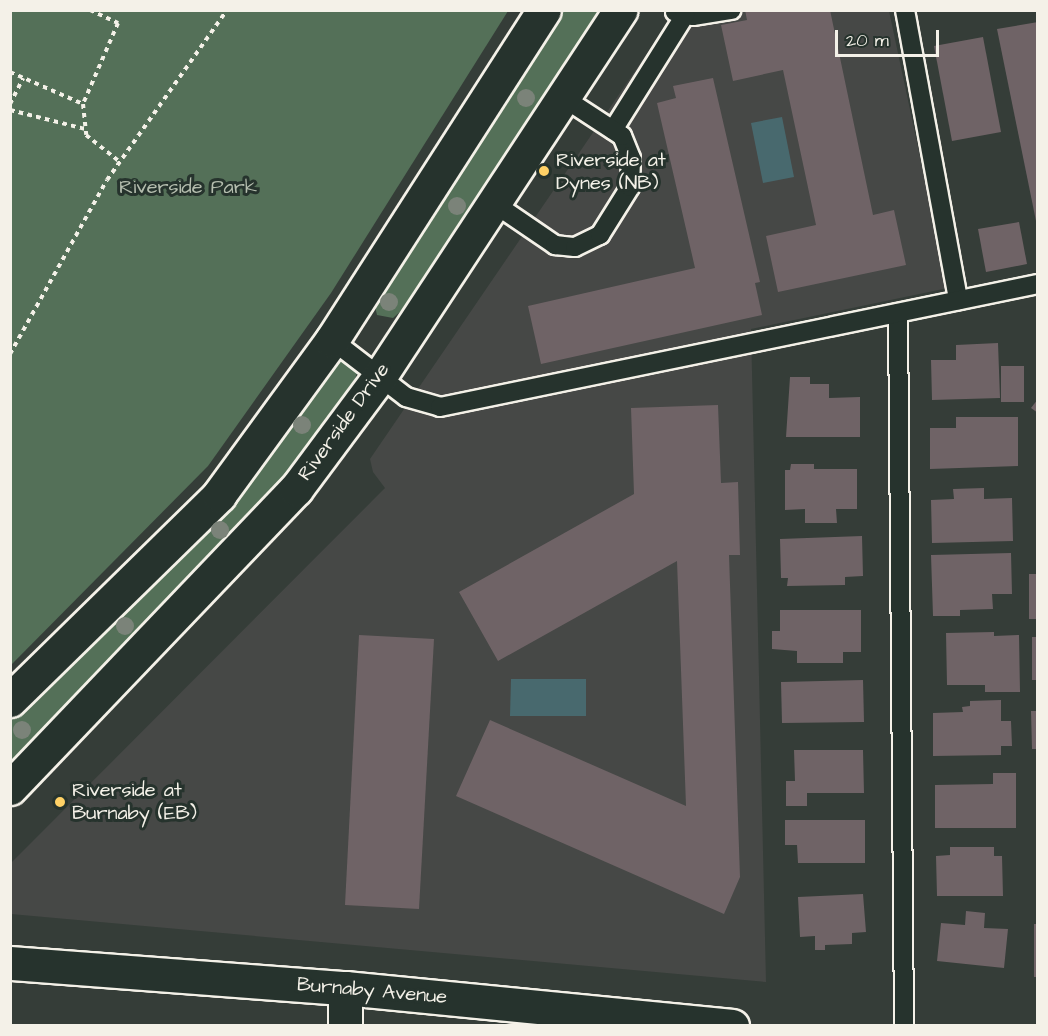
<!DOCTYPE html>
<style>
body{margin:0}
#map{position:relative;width:1048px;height:1036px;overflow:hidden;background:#353d38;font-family:"Architects Daughter",sans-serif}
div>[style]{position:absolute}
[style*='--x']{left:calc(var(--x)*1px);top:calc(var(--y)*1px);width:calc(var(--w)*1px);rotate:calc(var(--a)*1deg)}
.built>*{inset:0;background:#464846}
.green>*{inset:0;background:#547058}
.water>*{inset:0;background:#48696e}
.building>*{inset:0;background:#6f6366}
.path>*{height:4px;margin-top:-2px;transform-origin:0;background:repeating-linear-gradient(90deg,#f4f1e8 0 4.5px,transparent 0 9px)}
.roads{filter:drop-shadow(2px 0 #f4f1e8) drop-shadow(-2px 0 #f4f1e8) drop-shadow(0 2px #f4f1e8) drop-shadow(0 -2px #f4f1e8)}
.service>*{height:18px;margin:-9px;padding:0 9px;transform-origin:9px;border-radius:9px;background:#26332d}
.minor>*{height:33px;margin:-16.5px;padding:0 16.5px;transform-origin:16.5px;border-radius:16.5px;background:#26332d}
.tertiary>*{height:33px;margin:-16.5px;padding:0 16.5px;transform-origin:16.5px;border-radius:16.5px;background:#26332d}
.trees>*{width:18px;height:18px;margin:-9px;border-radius:50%;background:#7b8379}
.dots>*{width:16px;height:16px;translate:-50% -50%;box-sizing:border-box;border:3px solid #26332d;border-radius:50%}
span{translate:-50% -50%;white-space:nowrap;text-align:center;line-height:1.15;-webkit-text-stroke:6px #26332d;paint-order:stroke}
.poi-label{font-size:20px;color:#f4f1e8}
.left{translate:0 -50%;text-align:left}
.park-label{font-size:20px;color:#b4bdae}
.street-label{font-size:20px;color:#f4f1e8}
.frame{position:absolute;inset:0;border:12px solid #f4f1e8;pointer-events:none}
.scale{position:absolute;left:835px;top:30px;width:104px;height:27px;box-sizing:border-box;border:3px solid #f4f1e8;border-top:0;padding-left:8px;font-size:18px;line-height:21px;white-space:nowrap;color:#f4f1e8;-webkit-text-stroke:4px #26332d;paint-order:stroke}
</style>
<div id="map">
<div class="built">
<div style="clip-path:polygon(676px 11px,889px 11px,948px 288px,751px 329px,766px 982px,11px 914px,11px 863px,385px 488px,373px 472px,370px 459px)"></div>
</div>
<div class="green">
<div style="clip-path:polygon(11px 10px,508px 11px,331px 293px,208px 466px,11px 665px)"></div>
<div style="clip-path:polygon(563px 11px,601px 11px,409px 304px,393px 318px,377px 315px,373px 298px,489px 129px)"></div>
<div style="clip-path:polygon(342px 354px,358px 370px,355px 379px,290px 475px,11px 766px,11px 717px,202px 525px)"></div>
</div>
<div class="water">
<div style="clip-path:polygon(782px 117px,794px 177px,763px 183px,751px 123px)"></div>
<div style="clip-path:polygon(511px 679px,586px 679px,586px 716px,510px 716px)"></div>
</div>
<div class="building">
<div style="clip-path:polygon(745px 10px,830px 10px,873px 215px,894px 210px,906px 265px,778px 292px,766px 236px,816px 225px,783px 70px,733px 81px,721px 25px,747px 20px)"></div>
<div style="clip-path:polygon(1038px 22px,1038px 221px,1036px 221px,997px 29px)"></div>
<div style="clip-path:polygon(983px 37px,1001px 132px,952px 141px,934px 46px)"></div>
<div style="clip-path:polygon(713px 78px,760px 282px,755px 283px,762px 315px,541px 364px,528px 306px,695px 268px,657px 103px,676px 98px,673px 86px)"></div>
<div style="clip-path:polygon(1019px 222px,1027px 264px,986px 272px,978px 229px)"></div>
<div style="clip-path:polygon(998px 343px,1000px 398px,932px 400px,931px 360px,956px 360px,956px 345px)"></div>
<div style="clip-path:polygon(1001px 366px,1024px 366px,1024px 402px,1001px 402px)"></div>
<div style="clip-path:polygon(790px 377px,810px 377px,810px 384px,829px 384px,829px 398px,860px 397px,860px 437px,786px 437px)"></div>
<div style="clip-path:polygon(1038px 399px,1038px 413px,1031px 408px)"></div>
<div style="clip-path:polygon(718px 405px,721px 483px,738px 482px,740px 555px,729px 555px,740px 877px,724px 914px,456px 796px,490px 720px,686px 806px,677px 561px,498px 661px,459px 592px,634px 494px,631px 408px)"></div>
<div style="clip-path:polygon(956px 417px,1018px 417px,1018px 466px,930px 469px,930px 428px,956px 428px)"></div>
<div style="clip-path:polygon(791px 464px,814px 464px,814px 469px,857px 469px,857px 509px,836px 509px,837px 523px,805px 523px,805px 509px,785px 510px,785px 470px,790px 470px)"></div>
<div style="clip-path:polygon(984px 488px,984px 499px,1012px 498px,1013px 541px,932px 543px,931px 500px,954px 499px,953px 489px)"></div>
<div style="clip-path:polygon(862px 536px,863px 576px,845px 577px,845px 585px,787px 586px,788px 578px,781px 578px,780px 539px)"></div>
<div style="clip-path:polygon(1011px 553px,1012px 594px,992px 594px,993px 609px,960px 610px,960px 616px,933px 616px,931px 555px)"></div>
<div style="clip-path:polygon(1029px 574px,1038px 574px,1038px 619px,1029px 619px)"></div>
<div style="clip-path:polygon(780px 610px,861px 610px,861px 652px,843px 652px,843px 663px,797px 663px,797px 651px,772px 649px,772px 631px,780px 631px)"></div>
<div style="clip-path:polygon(994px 632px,994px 636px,1019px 635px,1020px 692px,985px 692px,985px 685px,947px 685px,946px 633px)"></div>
<div style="clip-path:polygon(359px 635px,434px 639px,419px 909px,345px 905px)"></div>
<div style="clip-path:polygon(1032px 637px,1038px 637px,1038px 680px,1032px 680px)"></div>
<div style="clip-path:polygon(863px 680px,864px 722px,782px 723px,781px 682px)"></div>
<div style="clip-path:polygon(1001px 700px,1001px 721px,1011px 721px,1012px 746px,1001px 746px,1001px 755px,933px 756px,933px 713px,963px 712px,962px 707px,970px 706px,970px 701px)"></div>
<div style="clip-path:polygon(1031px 711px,1038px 711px,1038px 749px,1032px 749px)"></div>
<div style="clip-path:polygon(794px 750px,863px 750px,864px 793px,807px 793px,807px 806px,786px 806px,786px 781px,795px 781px)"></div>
<div style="clip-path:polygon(993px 773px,1016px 773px,1016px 828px,935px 828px,935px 785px,993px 784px)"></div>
<div style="clip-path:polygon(785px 820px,865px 820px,865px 863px,798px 863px,797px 845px,785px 845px)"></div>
<div style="clip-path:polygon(950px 847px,994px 847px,994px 856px,1002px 856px,1003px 896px,937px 896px,936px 856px,950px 855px)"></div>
<div style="clip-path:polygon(863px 894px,866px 932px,852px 933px,852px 944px,825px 945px,825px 950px,815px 950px,815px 936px,800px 937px,798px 897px)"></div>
<div style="clip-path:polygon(966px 911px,985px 913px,984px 928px,1008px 929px,1004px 968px,937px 961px,941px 923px,965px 925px)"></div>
<div style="clip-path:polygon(1034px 924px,1038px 924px,1038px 977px,1034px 977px)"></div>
</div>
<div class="path">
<div style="--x:90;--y:10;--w:31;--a:25"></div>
<div style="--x:118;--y:23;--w:88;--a:113.4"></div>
<div style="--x:83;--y:104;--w:31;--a:84"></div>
<div style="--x:86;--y:135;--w:43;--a:38.5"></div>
<div style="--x:10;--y:72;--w:80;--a:23.7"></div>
<div style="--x:10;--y:104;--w:29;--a:-63"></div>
<div style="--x:10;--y:110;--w:77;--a:14.2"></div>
<div style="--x:10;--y:354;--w:199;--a:-60.9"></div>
<div style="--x:107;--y:180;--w:208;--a:-54.8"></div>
</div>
<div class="roads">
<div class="service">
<div style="--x:905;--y:10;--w:295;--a:79.6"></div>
<div style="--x:675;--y:12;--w:18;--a:13"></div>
<div style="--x:693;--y:16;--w:39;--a:-9"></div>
<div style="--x:613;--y:130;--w:136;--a:-57.9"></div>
<div style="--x:495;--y:204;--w:73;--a:34.3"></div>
<div style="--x:555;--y:245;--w:20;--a:6"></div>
<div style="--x:575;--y:247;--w:28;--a:-26"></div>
<div style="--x:600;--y:235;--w:57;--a:-58"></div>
<div style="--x:630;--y:187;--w:29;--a:-88"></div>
<div style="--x:631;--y:158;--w:24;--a:-112"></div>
<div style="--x:622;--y:136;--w:69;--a:-146.8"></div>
<div style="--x:898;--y:313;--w:713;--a:89.52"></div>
<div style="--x:332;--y:340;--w:93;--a:37.6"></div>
<div style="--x:406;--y:397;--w:35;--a:16"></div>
<div style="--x:440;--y:407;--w:611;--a:-11.62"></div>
</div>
<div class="minor">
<div style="--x:10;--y:963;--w:336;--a:4.3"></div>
<div style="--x:345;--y:988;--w:389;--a:5.6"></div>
<div style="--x:345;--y:1026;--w:38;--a:-90"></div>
</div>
<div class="tertiary">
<div style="--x:10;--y:700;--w:293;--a:-44.4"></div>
<div style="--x:219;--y:495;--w:192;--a:-53.9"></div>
<div style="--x:332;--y:340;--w:392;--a:-57.3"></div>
<div style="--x:10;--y:788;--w:414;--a:-46.3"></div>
<div style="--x:296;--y:489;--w:141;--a:-53.4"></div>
<div style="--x:380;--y:376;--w:438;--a:-56.7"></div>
</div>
</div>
<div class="trees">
<div style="left:526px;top:98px"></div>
<div style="left:457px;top:206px"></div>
<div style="left:389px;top:302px"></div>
<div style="left:302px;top:425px"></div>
<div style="left:220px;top:530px"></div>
<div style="left:125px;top:626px"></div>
<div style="left:22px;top:730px"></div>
</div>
<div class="dots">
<div style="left:544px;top:171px;background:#ffd166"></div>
<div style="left:60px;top:802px;background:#ffd166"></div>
</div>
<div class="poi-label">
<span class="left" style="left:556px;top:172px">Riverside at<br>Dynes (NB)</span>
<span class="left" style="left:72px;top:802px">Riverside at<br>Burnaby (EB)</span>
</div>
<div class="park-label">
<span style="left:188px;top:187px">Riverside Park</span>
</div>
<div class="street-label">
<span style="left:344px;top:422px;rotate:-54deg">Riverside Drive</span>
<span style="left:372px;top:991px;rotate:5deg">Burnaby Avenue</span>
</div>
<div class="frame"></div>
<div class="scale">20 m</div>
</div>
